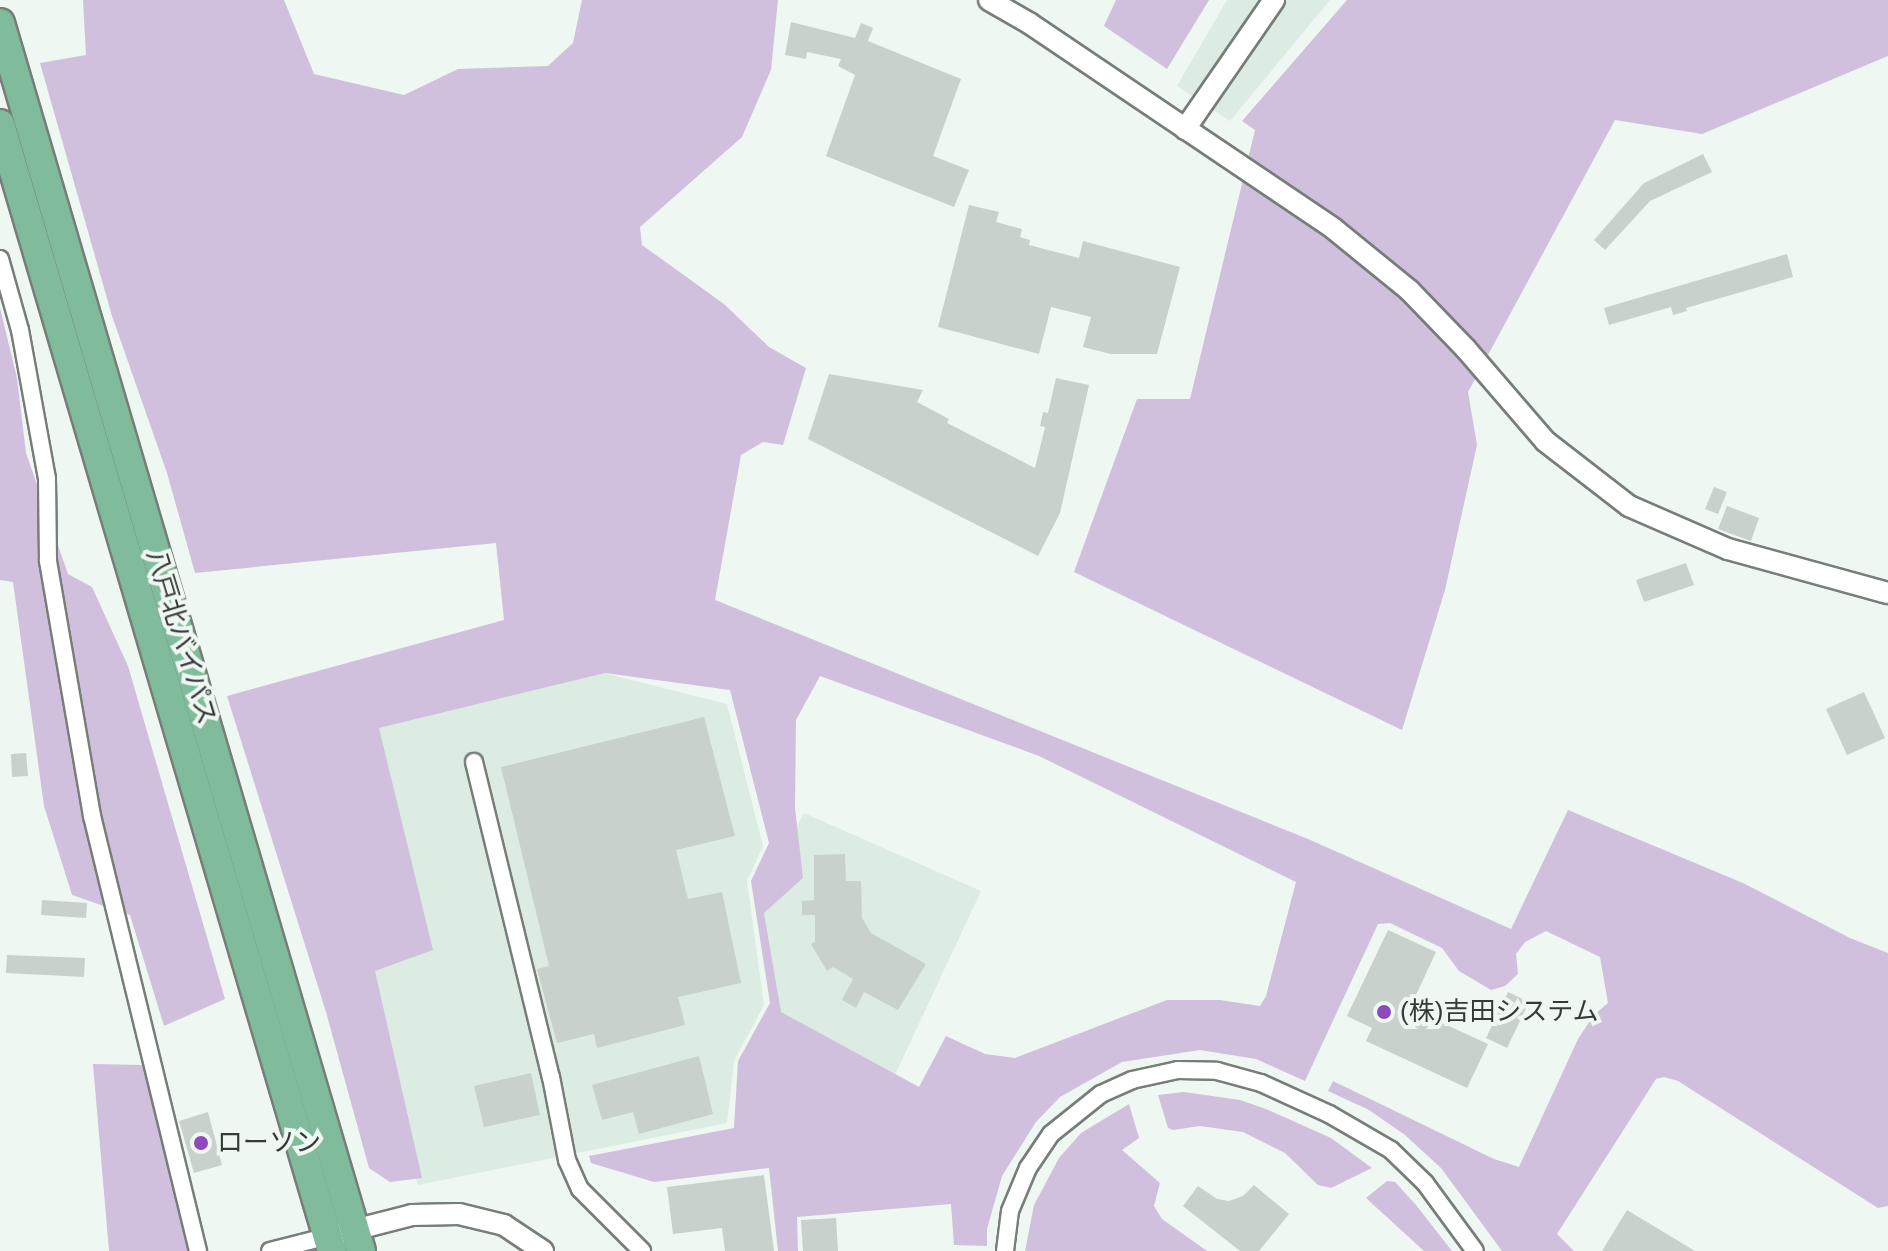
<!DOCTYPE html>
<meta charset="utf-8">
<style>
body{margin:0}
#map{position:relative;width:1888px;height:1251px;overflow:hidden;background:#eef7f1;font-family:Arial,"Noto Sans JP",sans-serif}
div>[style]{position:absolute}
[style*='--x']{left:calc(var(--x)*1px);top:calc(var(--y)*1px);width:calc(var(--w)*1px);rotate:calc(var(--a)*1deg)}
.built>*{inset:0;background:#dcece2}
.green>*{inset:0;background:#d0c0dd}
.building>*{inset:0;background:#c9d1cc}
.roads{filter:drop-shadow(2px 0 #777e79) drop-shadow(-2px 0 #777e79) drop-shadow(0 2px #777e79) drop-shadow(0 -2px #777e79)}
.minor>*{height:16px;margin:-8px;padding:0 8px;transform-origin:8px;border-radius:8px;background:#fff}
.tertiary>*{height:20px;margin:-10px;padding:0 10px;transform-origin:10px;border-radius:10px;background:#fff}
.trunk>*{height:28px;margin:-14px;padding:0 14px;transform-origin:14px;border-radius:14px;background:#80bc9b}
.dots>*{width:22px;height:22px;translate:-50% -50%;box-sizing:border-box;border:4px solid #eef7f1;border-radius:50%}
span{translate:-50% -50%;white-space:nowrap;text-align:center;line-height:1.15;-webkit-text-stroke:8px #eef7f1;paint-order:stroke}
.street-label{font-size:26px;color:#363937}
.poi-label{font-size:26px;color:#363937}
.left{translate:0 -50%;text-align:left}
</style>
<div id="map">
<div class="built">
<div style="clip-path:polygon(1227px 0,1330px 0,1230px 121px,1177px 86px)"></div>
<div style="clip-path:polygon(604px 673px,727px 704px,763px 846px,747px 881px,764px 1005px,734px 1061px,727px 1123px,418px 1185px,300px 745px)"></div>
<div style="clip-path:polygon(804px 813px,981px 891px,894px 1077px,775px 1016px,762px 894px)"></div>
</div>
<div class="green">
<div style="clip-path:polygon(evenodd,83px 0,284px 0,314px 74px,404px 95px,458px 69px,548px 66px,573px 43px,582px 0,778px 0,771px 70px,742px 137px,640px 227px,642px 245px,724px 304px,769px 347px,806px 368px,783px 445px,763px 442px,741px 455px,715px 600px,1308px 839px,1511px 929px,1568px 810px,1743px 883px,1850px 938px,1888px 953px,1888px 1206px,1878px 1208px,1678px 1081px,1664px 1077px,1656px 1079px,1557px 1234px,1574px 1251px,1502px 1251px,1441px 1168px,1405px 1135px,1369px 1110px,1328px 1091px,1333px 1081px,1494px 1159px,1519px 1167px,1578px 1039px,1594px 1015px,1608px 1003px,1600px 957px,1546px 931px,1525px 942px,1516px 954px,1518px 974px,1505px 986px,1491px 990px,1459px 971px,1442px 948px,1390px 923px,1378px 924px,1305px 1081px,1256px 1059px,1200px 1050px,1122px 1062px,1060px 1097px,1036px 1122px,1002px 1176px,987px 1229px,987px 1246px,954px 1245px,951px 1204px,797px 1217px,798px 1251px,778px 1251px,769px 1168px,654px 1182px,591px 1163px,589px 1156px,734px 1128px,738px 1061px,770px 1003px,751px 881px,769px 843px,730px 690px,605px 673px,379px 728px,433px 950px,375px 971px,422px 1178px,390px 1182px,369px 1168px,326px 1012px,227px 696px,504px 620px,496px 543px,195px 573px,167px 473px,112px 316px,40px 63px,86px 55px,83px 0,820px 676px,1039px 756px,1296px 882px,1266px 996px,1260px 1006px,1220px 1000px,1167px 1000px,1015px 1058px,985px 1054px,946px 1036px,919px 1087px,781px 1012px,764px 913px,803px 878px,795px 808px,796px 720px,820px 676px)"></div>
<div style="clip-path:polygon(1116px 0,1209px 0,1167px 69px,1104px 26px)"></div>
<div style="clip-path:polygon(1347px 0,1888px 0,1888px 56px,1702px 134px,1615px 120px,1468px 392px,1477px 445px,1445px 590px,1402px 730px,1074px 572px,1137px 399px,1190px 399px,1255px 130px,1242px 121px)"></div>
<div style="clip-path:polygon(0 308px,17px 378px,26px 453px,68px 574px,92px 587px,128px 666px,225px 999px,164px 1026px,130px 915px,72px 895px,44px 806px,13px 582px,0 580px)"></div>
<div style="clip-path:polygon(93px 1064px,144px 1065px,188px 1251px,109px 1251px)"></div>
<div style="clip-path:polygon(1184px 1092px,1240px 1100px,1266px 1109px,1331px 1138px,1372px 1168px,1331px 1188px,1318px 1185px,1285px 1153px,1243px 1132px,1200px 1126px,1173px 1130px,1168px 1128px,1158px 1095px)"></div>
<div style="clip-path:polygon(1129px 1104px,1139px 1138px,1122px 1150px,1160px 1183px,1154px 1206px,1162px 1219px,1207px 1251px,1025px 1251px,1034px 1205px,1059px 1158px,1081px 1133px)"></div>
<div style="clip-path:polygon(1387px 1181px,1395px 1182px,1416px 1205px,1452px 1251px,1424px 1251px,1366px 1198px)"></div>
</div>
<div class="building">
<div style="clip-path:polygon(791px 22px,855px 38px,861px 23px,873px 28px,868px 41px,961px 79px,933px 156px,969px 170px,954px 207px,826px 156px,855px 75px,838px 66px,841px 59px,807px 52px,806px 59px,785px 55px)"></div>
<div style="clip-path:polygon(1703px 154px,1712px 172px,1650px 201px,1605px 250px,1594px 240px,1644px 183px)"></div>
<div style="clip-path:polygon(969px 205px,999px 212px,996px 222px,1022px 229px,1020px 237px,1030px 240px,1029px 245px,1079px 258px,1083px 241px,1180px 267px,1157px 354px,1111px 354px,1083px 347px,1091px 317px,1051px 307px,1039px 354px,938px 327px)"></div>
<div style="clip-path:polygon(1787px 254px,1793px 277px,1686px 308px,1687px 311px,1673px 315px,1671px 307px,1609px 325px,1604px 308px)"></div>
<div style="clip-path:polygon(829px 374px,923px 390px,917px 402px,949px 419px,947px 423px,1035px 468px,1045px 427px,1040px 426px,1043px 412px,1048px 413px,1056px 378px,1089px 385px,1060px 513px,1038px 556px,808px 439px)"></div>
<div style="clip-path:polygon(1714px 487px,1727px 492px,1718px 514px,1705px 509px)"></div>
<div style="clip-path:polygon(1727px 506px,1759px 518px,1751px 541px,1718px 529px)"></div>
<div style="clip-path:polygon(1686px 563px,1694px 585px,1644px 602px,1636px 580px)"></div>
<div style="clip-path:polygon(1864px 692px,1885px 738px,1847px 755px,1826px 709px)"></div>
<div style="clip-path:polygon(704px 717px,735px 836px,676px 850px,688px 899px,722px 892px,741px 983px,678px 997px,685px 1025px,597px 1048px,594px 1034px,557px 1043px,537px 969px,549px 966px,501px 767px)"></div>
<div style="clip-path:polygon(26px 753px,28px 776px,12px 777px,11px 754px)"></div>
<div style="clip-path:polygon(845px 854px,846px 881px,861px 881px,862px 918px,871px 933px,926px 964px,898px 1010px,864px 992px,856px 1008px,842px 1000px,853px 979px,833px 967px,827px 971px,811px 944px,815px 942px,815px 915px,802px 915px,802px 901px,814px 900px,814px 855px)"></div>
<div style="clip-path:polygon(42px 900px,87px 903px,86px 918px,41px 915px)"></div>
<div style="clip-path:polygon(1388px 930px,1436px 952px,1410px 1008px,1488px 1044px,1467px 1088px,1366px 1041px,1372px 1028px,1347px 1016px)"></div>
<div style="clip-path:polygon(7px 955px,85px 958px,84px 977px,6px 973px)"></div>
<div style="clip-path:polygon(1508px 992px,1529px 1002px,1507px 1048px,1486px 1038px)"></div>
<div style="clip-path:polygon(699px 1056px,713px 1114px,639px 1134px,633px 1112px,602px 1120px,592px 1085px)"></div>
<div style="clip-path:polygon(531px 1073px,540px 1115px,484px 1127px,474px 1086px)"></div>
<div style="clip-path:polygon(208px 1112px,222px 1165px,194px 1173px,179px 1121px)"></div>
<div style="clip-path:polygon(764px 1175px,774px 1251px,725px 1251px,722px 1228px,673px 1234px,667px 1187px)"></div>
<div style="clip-path:polygon(1254px 1185px,1289px 1214px,1259px 1251px,1240px 1251px,1183px 1206px,1198px 1186px,1217px 1199px,1229px 1201px,1243px 1196px)"></div>
<div style="clip-path:polygon(1627px 1210px,1695px 1251px,1602px 1251px)"></div>
<div style="clip-path:polygon(836px 1218px,838px 1251px,803px 1251px,801px 1220px)"></div>
</div>
<div class="roads">
<div class="minor">
<div style="--x:0;--y:259;--w:74;--a:74.3"></div>
<div style="--x:20;--y:330;--w:151;--a:79.7"></div>
<div style="--x:47;--y:479;--w:82;--a:89.3"></div>
<div style="--x:48;--y:561;--w:259;--a:80.2"></div>
<div style="--x:92;--y:816;--w:448;--a:76.3"></div>
<div style="--x:474;--y:762;--w:324;--a:76.3"></div>
<div style="--x:551;--y:1077;--w:85;--a:79.1"></div>
<div style="--x:567;--y:1160;--w:32;--a:66"></div>
<div style="--x:580;--y:1189;--w:88;--a:45"></div>
<div style="--x:270;--y:1251;--w:61;--a:-14.3"></div>
<div style="--x:1005;--y:1251;--w:40;--a:-82.9"></div>
<div style="--x:1010;--y:1211;--w:47;--a:-67.3"></div>
<div style="--x:1028;--y:1168;--w:41;--a:-55.9"></div>
<div style="--x:1051;--y:1134;--w:64;--a:-38.7"></div>
<div style="--x:1101;--y:1094;--w:34;--a:-24"></div>
<div style="--x:1132;--y:1080;--w:47;--a:-12.3"></div>
<div style="--x:1178;--y:1070;--w:39;--a:1"></div>
<div style="--x:1217;--y:1071;--w:46;--a:15.3"></div>
<div style="--x:1261;--y:1083;--w:75;--a:24.5"></div>
<div style="--x:1329;--y:1114;--w:72;--a:30.1"></div>
<div style="--x:1391;--y:1150;--w:47;--a:44.1"></div>
<div style="--x:1425;--y:1183;--w:84;--a:53.7"></div>
</div>
<div class="tertiary">
<div style="--x:989;--y:0;--w:46;--a:29.9"></div>
<div style="--x:1029;--y:23;--w:368;--a:34"></div>
<div style="--x:1334;--y:229;--w:97;--a:39.1"></div>
<div style="--x:1409;--y:290;--w:82;--a:46"></div>
<div style="--x:1466;--y:349;--w:121;--a:49.3"></div>
<div style="--x:1545;--y:441;--w:106;--a:37.7"></div>
<div style="--x:1629;--y:506;--w:108;--a:23.5"></div>
<div style="--x:1728;--y:549;--w:166;--a:15.4"></div>
<div style="--x:1185;--y:129;--w:157;--a:-55.4"></div>
<div style="--x:342;--y:1233;--w:72;--a:-14.4"></div>
<div style="--x:412;--y:1215;--w:47;--a:-1.2"></div>
<div style="--x:459;--y:1214;--w:46;--a:13.7"></div>
<div style="--x:504;--y:1225;--w:47;--a:33.7"></div>
</div>
<div class="trunk">
<div style="--x:0;--y:23;--w:1280;--a:73.62"></div>
<div style="--x:0;--y:124;--w:1175;--a:73.59"></div>
</div>
</div>
<div class="dots">
<div style="left:1384px;top:1012px;background:#8f49bd"></div>
<div style="left:201px;top:1143px;background:#8f49bd"></div>
</div>
<div class="street-label">
<span style="left:181px;top:637px;rotate:73deg">八戸北バイパス</span>
</div>
<div class="poi-label">
<span class="left" style="left:1400px;top:1012px">(株)吉田システム</span>
<span class="left" style="left:217px;top:1143px">ローソン</span>
</div>
</div>
